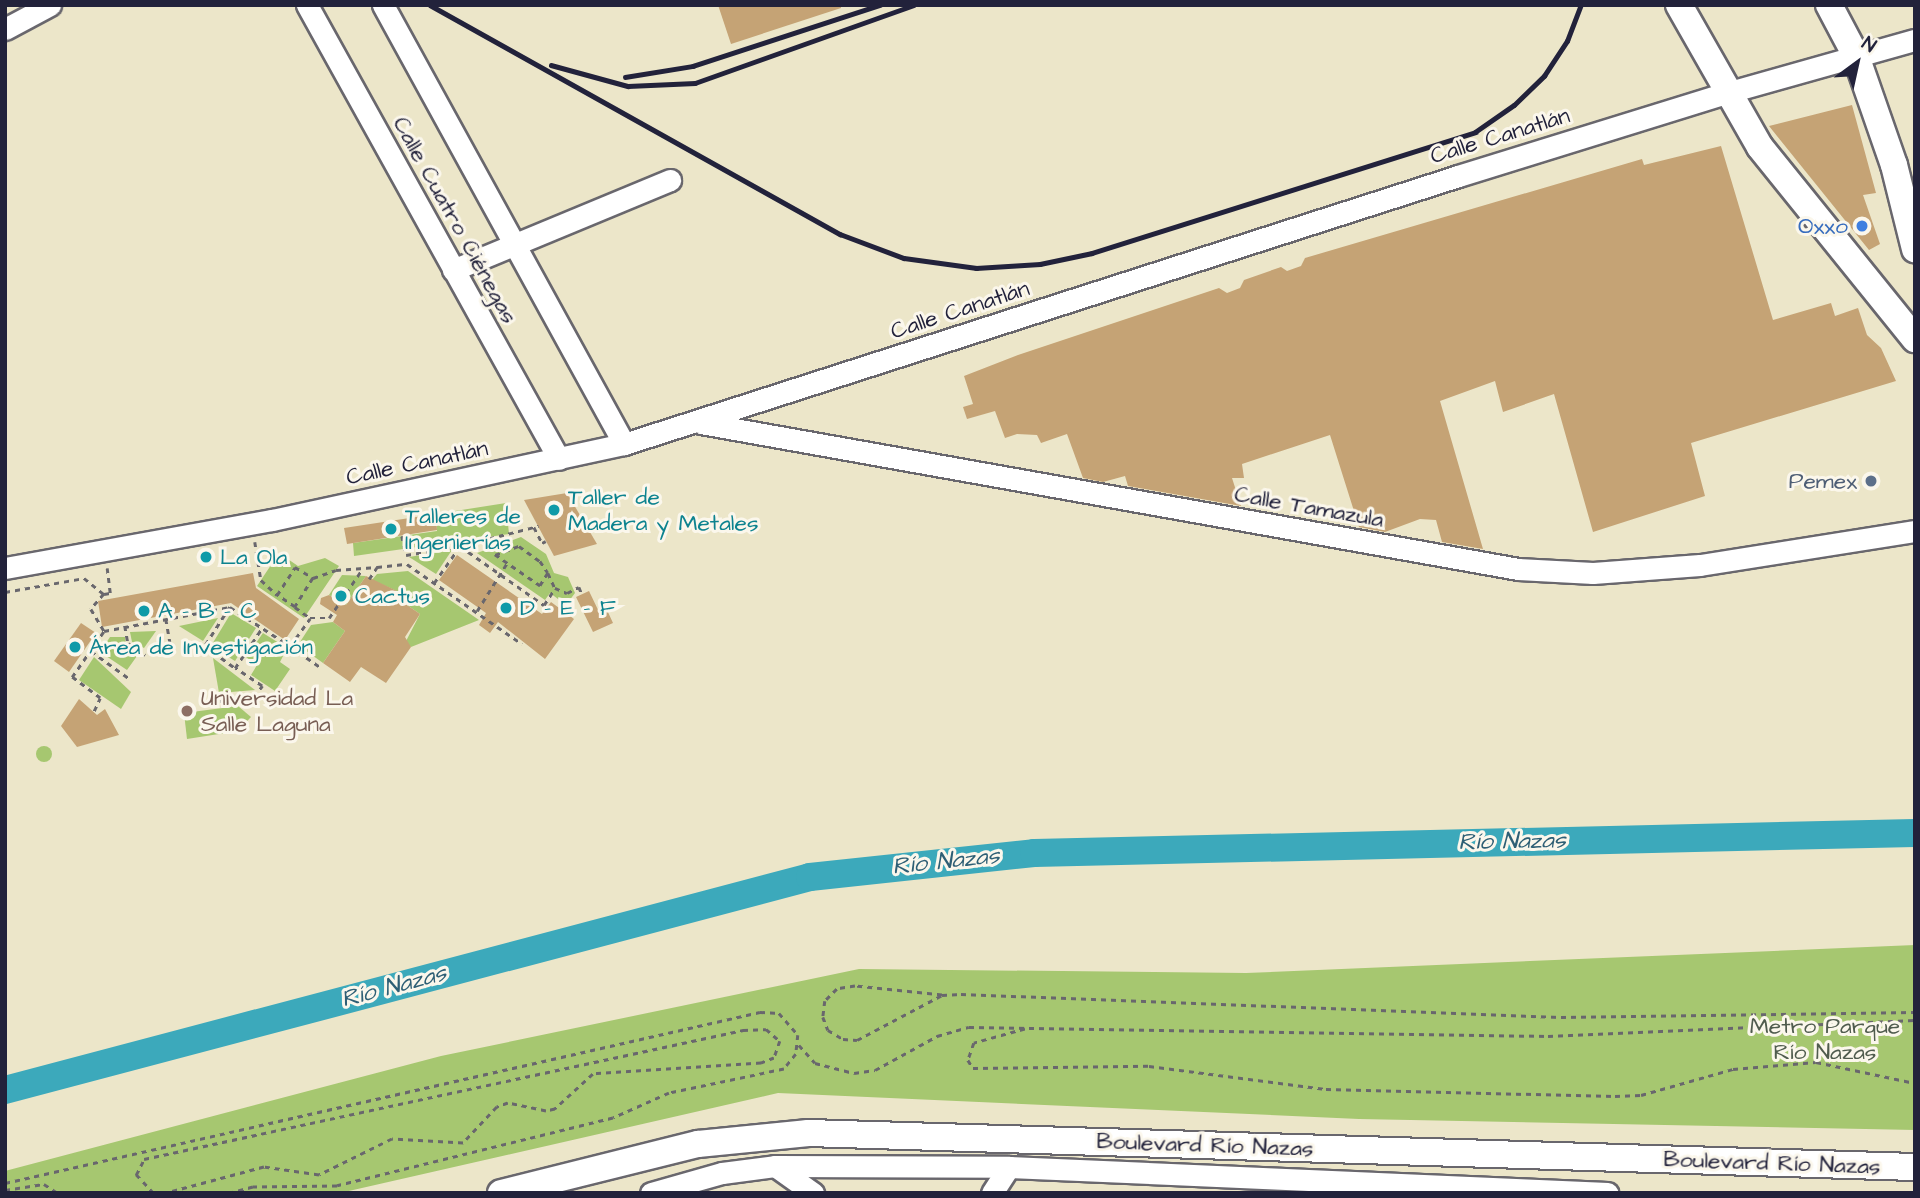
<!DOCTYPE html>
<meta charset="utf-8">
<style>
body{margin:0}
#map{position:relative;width:1920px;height:1198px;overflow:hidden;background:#ece6c9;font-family:"Architects Daughter",sans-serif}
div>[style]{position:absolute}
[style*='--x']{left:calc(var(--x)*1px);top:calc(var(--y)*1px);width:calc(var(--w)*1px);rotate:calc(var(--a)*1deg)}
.green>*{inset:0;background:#a6c770}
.round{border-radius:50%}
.river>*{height:28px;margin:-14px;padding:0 14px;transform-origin:14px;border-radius:14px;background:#3ca9bb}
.building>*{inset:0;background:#c5a375}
.path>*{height:2.5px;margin-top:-1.25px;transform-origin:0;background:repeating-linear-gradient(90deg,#69676d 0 5px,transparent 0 10px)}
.roads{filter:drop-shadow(2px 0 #69676d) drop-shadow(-2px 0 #69676d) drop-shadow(0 2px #69676d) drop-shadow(0 -2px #69676d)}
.minor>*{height:21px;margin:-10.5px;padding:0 10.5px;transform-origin:10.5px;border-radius:10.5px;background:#fff}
.major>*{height:26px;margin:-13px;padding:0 13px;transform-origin:13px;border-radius:13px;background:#fff}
.rail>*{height:4.5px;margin:-2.25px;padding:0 2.25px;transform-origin:2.25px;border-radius:2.25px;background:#22223b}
.dots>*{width:19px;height:19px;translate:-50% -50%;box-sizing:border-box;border:4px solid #fbf7ec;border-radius:50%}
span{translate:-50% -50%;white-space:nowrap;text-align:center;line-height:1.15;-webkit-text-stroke:6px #fbf7ec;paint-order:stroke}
.street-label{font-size:23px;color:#22223b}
.shop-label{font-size:23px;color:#366cbe}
.right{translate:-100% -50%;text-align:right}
.service-label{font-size:23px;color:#4e5e75}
.culture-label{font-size:23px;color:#0d838f}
.left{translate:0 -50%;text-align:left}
.education-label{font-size:23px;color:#785e54}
.park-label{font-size:23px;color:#505c4e}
.water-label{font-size:24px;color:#2e5f75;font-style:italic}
.frame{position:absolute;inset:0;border:7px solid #22223b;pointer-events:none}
.north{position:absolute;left:1822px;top:28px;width:70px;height:70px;-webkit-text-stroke:5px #fbf7ec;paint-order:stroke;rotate:33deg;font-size:19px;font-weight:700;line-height:28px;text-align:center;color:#22223b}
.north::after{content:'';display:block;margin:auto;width:24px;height:32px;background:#22223b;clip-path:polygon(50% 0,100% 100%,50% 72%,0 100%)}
</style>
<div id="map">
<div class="green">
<div style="clip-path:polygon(506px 503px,509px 534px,354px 556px,353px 543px,437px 531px,436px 514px)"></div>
<div style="clip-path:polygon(521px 537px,546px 554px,554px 573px,568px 577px,575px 593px,566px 605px,550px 593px,545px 600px,477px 553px)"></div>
<div style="clip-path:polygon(452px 550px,436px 574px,409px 557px)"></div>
<div style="clip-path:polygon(279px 553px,298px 566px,325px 558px,339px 566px,304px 618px,257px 586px)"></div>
<div style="clip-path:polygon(408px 571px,479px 620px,411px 647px,405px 643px,420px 614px,407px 605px,399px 592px,372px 580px,377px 574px)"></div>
<div style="clip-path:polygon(342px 575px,366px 576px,346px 605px,329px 595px)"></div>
<div style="clip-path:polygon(231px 613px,256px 628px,235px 661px,211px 646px)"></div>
<div style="clip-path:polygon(218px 618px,203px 641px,179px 626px)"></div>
<div style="clip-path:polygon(333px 622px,345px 631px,323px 663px,298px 645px,311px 625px)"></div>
<div style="clip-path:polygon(156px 631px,144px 648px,132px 642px,130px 632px)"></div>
<div style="clip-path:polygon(263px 633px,287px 648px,280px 662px,290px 669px,275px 691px,251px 675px,257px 665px,246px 657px)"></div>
<div style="clip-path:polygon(110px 637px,125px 637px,126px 647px,137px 656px,127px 670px,100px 652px)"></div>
<div style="clip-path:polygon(94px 657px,131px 692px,121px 709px,79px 680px)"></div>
<div style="clip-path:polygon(213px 658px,255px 690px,219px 693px)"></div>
<div style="clip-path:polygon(238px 706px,251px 717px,238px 731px,187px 739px,184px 713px)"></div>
<div class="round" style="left:36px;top:746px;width:16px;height:16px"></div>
<div style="clip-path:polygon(1915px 945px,1915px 1130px,1359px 1119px,778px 1093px,340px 1193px,5px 1193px,5px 1171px,441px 1056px,859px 969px,1246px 973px)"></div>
</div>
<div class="river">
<div style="--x:5;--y:1090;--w:833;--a:-14.82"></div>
<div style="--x:810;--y:877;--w:225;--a:-6.1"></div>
<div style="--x:1034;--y:853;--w:881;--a:-1.3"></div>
</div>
<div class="building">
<div style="clip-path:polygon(718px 5px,841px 5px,841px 8px,731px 44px)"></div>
<div style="clip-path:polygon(1852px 105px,1876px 193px,1863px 195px,1880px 244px,1869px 250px,1769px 126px)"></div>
<div style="clip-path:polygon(1721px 146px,1773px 320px,1831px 303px,1835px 316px,1858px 308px,1867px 335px,1881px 348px,1896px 381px,1691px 443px,1705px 496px,1593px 532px,1554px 394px,1503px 412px,1495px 381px,1440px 401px,1483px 549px,1442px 542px,1436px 520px,1420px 519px,1385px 532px,1359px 527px,1330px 435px,1242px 464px,1244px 478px,1232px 478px,1241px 506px,1128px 486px,1125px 476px,1103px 482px,1083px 478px,1067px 434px,1041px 443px,1037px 435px,1017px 434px,1005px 438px,995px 411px,967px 419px,963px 407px,973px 404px,964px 376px,1018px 355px,1219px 288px,1227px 293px,1240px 288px,1244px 280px,1281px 267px,1287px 271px,1301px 266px,1305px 258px,1642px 159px,1644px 165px)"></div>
<div style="clip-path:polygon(567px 493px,597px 544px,554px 556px,524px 500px)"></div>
<div style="clip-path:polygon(436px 514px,437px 530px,347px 544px,344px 528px)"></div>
<div style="clip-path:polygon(457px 555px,542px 614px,551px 602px,574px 619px,545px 659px,498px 622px,490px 633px,479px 625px,486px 613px,439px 580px)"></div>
<div style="clip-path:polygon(253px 573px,256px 588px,299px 619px,285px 640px,231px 603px,102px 627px,98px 601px)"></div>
<div style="clip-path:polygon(366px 576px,399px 592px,407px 605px,420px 614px,405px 637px,411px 647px,386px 683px,361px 667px,350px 682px,323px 663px,345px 631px,333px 622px,337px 615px,320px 604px,321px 598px,329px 595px,346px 605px)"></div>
<div style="clip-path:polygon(589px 591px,600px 614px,607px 610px,613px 623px,593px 632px,576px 597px)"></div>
<div style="clip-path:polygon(81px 623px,96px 633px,69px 672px,54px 661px)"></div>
<div style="clip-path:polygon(79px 699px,97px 715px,105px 709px,119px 735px,77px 747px,61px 726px)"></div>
</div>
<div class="path">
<div style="--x:534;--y:527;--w:18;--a:63"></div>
<div style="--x:542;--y:543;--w:4;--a:-27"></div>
<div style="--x:402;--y:536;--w:19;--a:78"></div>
<div style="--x:406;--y:555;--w:55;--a:-9.5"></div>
<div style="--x:460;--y:546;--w:103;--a:35.1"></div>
<div style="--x:544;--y:605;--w:20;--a:-57"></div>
<div style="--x:555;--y:588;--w:13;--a:23"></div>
<div style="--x:567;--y:593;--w:13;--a:-27"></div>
<div style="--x:579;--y:587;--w:8;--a:67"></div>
<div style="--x:255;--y:542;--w:38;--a:81"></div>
<div style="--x:261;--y:580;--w:22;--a:43"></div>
<div style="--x:548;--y:573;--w:15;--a:122"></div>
<div style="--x:540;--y:586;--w:55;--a:-145.4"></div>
<div style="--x:495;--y:555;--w:26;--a:-21"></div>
<div style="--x:519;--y:546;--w:26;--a:36"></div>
<div style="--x:540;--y:561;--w:14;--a:56"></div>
<div style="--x:548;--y:573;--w:17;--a:65"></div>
<div style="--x:313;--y:578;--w:34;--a:122"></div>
<div style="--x:295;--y:607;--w:22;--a:-146"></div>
<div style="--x:277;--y:595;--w:33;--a:-57"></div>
<div style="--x:295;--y:567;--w:21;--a:31"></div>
<div style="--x:313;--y:578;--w:24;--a:-19"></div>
<div style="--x:336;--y:570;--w:41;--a:-4.2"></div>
<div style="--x:369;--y:579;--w:14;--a:-56"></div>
<div style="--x:377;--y:567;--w:30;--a:-6"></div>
<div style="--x:407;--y:564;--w:140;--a:34.8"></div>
<div style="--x:434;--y:583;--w:45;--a:-54.9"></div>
<div style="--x:460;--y:546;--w:81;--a:-14.4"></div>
<div style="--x:5;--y:592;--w:80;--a:-10"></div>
<div style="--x:84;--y:578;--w:26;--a:39"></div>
<div style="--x:104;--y:594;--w:20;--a:131"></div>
<div style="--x:91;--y:609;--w:26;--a:59"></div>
<div style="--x:104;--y:594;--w:6;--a:-9"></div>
<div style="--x:110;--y:593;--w:25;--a:-97"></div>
<div style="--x:230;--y:607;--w:46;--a:122.7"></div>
<div style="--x:205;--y:646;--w:37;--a:36"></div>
<div style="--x:235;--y:668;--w:48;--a:-56"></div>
<div style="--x:295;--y:607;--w:19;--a:36"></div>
<div style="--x:477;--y:611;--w:57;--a:-58"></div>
<div style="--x:166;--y:619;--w:23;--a:80"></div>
<div style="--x:125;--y:626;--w:17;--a:80"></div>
<div style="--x:128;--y:643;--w:21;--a:35"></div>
<div style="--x:290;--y:646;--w:39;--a:35"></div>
<div style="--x:91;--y:651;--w:48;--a:35.7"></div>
<div style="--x:220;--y:701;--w:34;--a:-7"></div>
<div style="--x:254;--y:697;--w:14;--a:-54"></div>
<div style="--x:262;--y:686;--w:32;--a:-146"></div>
<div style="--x:94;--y:711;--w:14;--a:-65"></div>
<div style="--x:100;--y:698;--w:35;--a:-143"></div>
<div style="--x:72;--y:677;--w:56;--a:-55.2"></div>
<div style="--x:104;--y:631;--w:128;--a:-10.8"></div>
<div style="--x:230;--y:607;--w:72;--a:33"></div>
<div style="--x:290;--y:646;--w:34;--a:-54"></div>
<div style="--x:310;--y:618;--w:19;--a:0"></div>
<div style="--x:329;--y:618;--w:60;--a:-55.8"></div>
<div style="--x:942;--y:995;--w:87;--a:-174.1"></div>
<div style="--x:855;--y:986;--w:18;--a:171"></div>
<div style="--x:837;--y:989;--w:17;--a:135"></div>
<div style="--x:825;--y:1001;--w:16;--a:97"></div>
<div style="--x:823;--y:1017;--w:14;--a:69"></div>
<div style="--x:828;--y:1030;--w:17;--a:31"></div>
<div style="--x:843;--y:1039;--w:14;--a:4"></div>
<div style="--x:857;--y:1040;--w:96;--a:-27.9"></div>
<div style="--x:942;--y:995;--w:19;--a:-3"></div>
<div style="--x:961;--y:994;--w:600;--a:2.2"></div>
<div style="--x:1561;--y:1017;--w:354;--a:-0.8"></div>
<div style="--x:1025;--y:1029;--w:53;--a:164.6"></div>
<div style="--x:974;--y:1043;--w:18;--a:109"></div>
<div style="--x:968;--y:1060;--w:9;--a:58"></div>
<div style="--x:973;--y:1068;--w:176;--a:-0.7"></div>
<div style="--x:1149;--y:1066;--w:178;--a:7.4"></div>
<div style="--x:1326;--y:1089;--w:289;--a:1.4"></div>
<div style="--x:1615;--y:1096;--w:26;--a:-2"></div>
<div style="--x:1641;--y:1095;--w:96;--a:-15.8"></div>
<div style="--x:1733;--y:1069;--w:83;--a:-4.8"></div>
<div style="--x:1816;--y:1062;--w:101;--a:12"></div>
<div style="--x:799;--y:1045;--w:24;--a:48"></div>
<div style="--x:815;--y:1063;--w:40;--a:14.4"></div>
<div style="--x:854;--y:1073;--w:21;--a:-8"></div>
<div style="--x:875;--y:1070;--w:71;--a:-28.7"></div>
<div style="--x:937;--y:1036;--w:33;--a:-16"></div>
<div style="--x:969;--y:1027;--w:579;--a:0.89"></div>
<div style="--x:1548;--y:1036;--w:367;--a:-2.5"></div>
<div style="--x:5;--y:1183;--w:774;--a:-12.76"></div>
<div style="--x:760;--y:1012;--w:19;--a:3"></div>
<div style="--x:779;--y:1013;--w:29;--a:49"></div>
<div style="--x:798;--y:1035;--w:19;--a:96"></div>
<div style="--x:796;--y:1054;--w:19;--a:129"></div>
<div style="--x:784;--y:1069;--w:117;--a:168.2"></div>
<div style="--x:669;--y:1093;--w:61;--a:155.9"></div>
<div style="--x:613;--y:1118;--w:284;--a:166.2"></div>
<div style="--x:337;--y:1186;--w:84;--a:179.3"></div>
<div style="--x:253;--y:1187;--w:23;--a:165"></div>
<div style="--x:5;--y:1190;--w:39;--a:-9"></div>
<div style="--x:44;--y:1184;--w:17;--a:33"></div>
<div style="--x:153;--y:1193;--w:25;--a:-133"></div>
<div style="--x:136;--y:1175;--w:18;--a:-63"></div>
<div style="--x:144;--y:1159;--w:613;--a:-12.15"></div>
<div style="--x:743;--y:1030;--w:23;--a:-2"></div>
<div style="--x:766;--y:1029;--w:18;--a:41"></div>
<div style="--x:780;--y:1041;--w:18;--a:109"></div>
<div style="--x:774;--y:1058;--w:14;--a:159"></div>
<div style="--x:761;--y:1063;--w:168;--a:176.3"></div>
<div style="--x:593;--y:1074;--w:52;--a:137.4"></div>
<div style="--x:555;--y:1109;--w:9;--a:167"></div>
<div style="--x:546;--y:1111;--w:39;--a:-168"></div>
<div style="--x:508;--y:1103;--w:12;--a:160"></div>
<div style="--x:497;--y:1107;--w:50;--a:133.4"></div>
<div style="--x:463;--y:1143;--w:71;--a:-176.8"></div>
<div style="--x:392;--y:1139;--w:81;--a:153.7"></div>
<div style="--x:319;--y:1175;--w:56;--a:-171.7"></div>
<div style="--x:264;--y:1167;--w:101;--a:165.1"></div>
</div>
<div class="roads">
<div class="minor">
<div style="--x:307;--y:5;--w:519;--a:60.97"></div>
<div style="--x:383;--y:5;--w:501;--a:61.23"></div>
<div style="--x:5;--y:29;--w:51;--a:-28.1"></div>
<div style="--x:453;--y:270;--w:235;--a:-22.5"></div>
<div style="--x:701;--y:423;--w:830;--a:10.13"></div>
<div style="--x:1518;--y:569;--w:75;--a:3.1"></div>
<div style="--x:1593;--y:573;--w:107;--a:-4.3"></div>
<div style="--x:1700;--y:565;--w:218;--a:-9"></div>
<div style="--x:5;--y:568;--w:271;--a:-10.2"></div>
<div style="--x:272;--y:520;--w:360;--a:-12.2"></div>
<div style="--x:624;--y:444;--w:876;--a:-17.81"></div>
<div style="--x:1458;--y:176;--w:281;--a:-17.2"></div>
<div style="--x:1726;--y:93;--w:196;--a:-15.7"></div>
<div style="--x:775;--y:1166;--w:47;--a:35.4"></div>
<div style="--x:651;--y:1193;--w:74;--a:-15.7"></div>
<div style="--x:722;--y:1173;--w:53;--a:-7.5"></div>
<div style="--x:775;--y:1166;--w:234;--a:0.2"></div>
<div style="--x:1009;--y:1167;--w:599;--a:2.49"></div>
<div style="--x:992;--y:1193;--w:31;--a:-57"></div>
</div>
<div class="major">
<div style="--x:1679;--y:5;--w:163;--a:60.3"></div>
<div style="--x:1760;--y:147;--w:247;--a:51.1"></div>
<div style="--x:1829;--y:5;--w:58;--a:62.1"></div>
<div style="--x:1856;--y:56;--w:115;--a:70.8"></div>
<div style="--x:1894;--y:165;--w:87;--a:76"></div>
<div style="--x:501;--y:1193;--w:203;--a:-14"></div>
<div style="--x:698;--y:1144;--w:111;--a:-5.7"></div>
<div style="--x:808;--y:1133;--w:1108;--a:1.76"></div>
</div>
</div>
<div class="rail">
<div style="--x:430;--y:5;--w:470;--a:29.2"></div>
<div style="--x:840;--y:234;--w:68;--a:20.6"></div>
<div style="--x:904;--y:258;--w:73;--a:7.9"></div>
<div style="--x:976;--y:268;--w:64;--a:-3.6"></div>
<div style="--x:1040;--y:264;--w:53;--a:-11.9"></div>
<div style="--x:1092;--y:253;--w:402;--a:-17.5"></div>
<div style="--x:1475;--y:132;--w:47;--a:-34.7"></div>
<div style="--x:1514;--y:105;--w:42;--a:-44"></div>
<div style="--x:1544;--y:76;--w:42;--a:-56.7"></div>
<div style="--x:1567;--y:41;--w:39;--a:-69"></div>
<div style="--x:551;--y:65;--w:80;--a:15.3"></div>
<div style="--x:628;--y:86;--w:67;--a:-2.6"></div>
<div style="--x:695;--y:83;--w:232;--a:-19.6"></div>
<div style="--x:625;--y:77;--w:69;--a:-9.2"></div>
<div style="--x:693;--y:66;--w:197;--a:-18.1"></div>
</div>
<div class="dots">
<div style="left:1862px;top:226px;background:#3f7fe0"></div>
<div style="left:1871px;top:481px;background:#5c6f8a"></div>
<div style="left:554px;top:510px;background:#0f9aa8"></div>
<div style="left:391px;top:529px;background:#0f9aa8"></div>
<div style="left:206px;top:557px;background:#0f9aa8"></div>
<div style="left:341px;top:596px;background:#0f9aa8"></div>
<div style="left:506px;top:608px;background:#0f9aa8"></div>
<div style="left:144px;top:611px;background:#0f9aa8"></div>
<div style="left:75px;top:647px;background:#0f9aa8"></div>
<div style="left:187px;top:711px;background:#8d6e63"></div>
</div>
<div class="street-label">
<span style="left:1500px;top:136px;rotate:-17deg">Calle Canatlán</span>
<span style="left:455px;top:220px;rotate:61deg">Calle Cuatro Ciénegas</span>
<span style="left:960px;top:310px;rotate:-18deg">Calle Canatlán</span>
<span style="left:417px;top:463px;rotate:-12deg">Calle Canatlán</span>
<span style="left:1309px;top:507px;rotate:10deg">Calle Tamazula</span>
<span style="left:1205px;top:1145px;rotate:2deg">Boulevard Río Nazas</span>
<span style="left:1772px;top:1163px;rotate:2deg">Boulevard Río Nazas</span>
</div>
<div class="shop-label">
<span class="right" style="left:1848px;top:226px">Oxxo</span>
</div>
<div class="service-label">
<span class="right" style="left:1857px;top:481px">Pemex</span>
</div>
<div class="culture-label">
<span class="left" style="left:568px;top:510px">Taller de<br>Madera y Metales</span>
<span class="left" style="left:405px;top:529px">Talleres de<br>Ingenierías</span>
<span class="left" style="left:220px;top:557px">La Ola</span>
<span class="left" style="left:355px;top:596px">Cactus</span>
<span class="left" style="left:520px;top:608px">D - E - F</span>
<span class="left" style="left:158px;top:611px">A - B - C</span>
<span class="left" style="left:89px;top:647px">Área de Investigación</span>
</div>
<div class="education-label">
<span class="left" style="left:201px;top:711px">Universidad La<br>Salle Laguna</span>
</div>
<div class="park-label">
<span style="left:1825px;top:1039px">Metro Parque<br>Río Nazas</span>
</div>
<div class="water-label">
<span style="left:1512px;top:842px;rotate:-1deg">Río Nazas</span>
<span style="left:946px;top:862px;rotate:-6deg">Río Nazas</span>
<span style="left:394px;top:987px;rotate:-15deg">Río Nazas</span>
</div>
<div class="frame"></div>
<div class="north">N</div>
</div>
